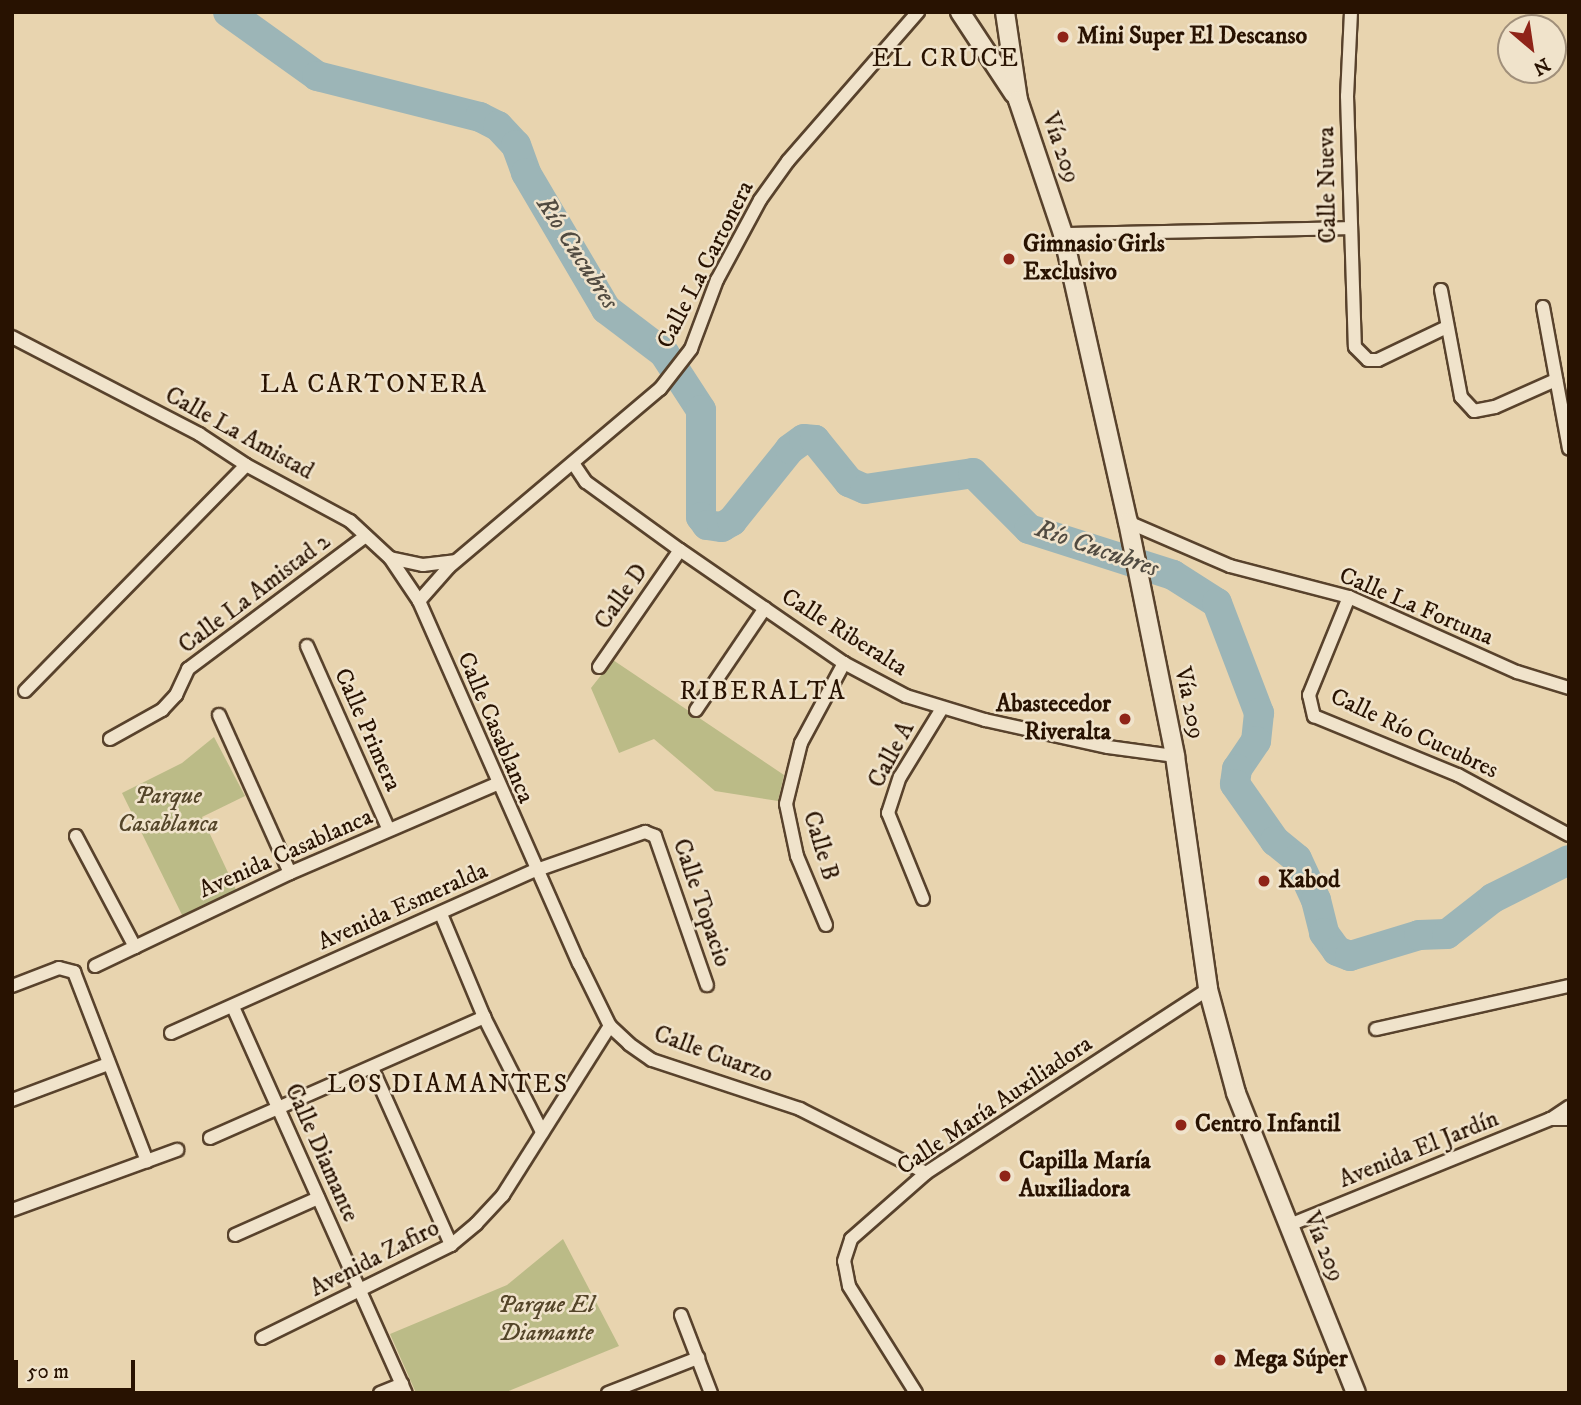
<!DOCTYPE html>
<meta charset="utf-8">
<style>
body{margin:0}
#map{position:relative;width:1581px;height:1405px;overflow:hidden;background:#e8d4af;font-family:"IM FELL DW Pica",serif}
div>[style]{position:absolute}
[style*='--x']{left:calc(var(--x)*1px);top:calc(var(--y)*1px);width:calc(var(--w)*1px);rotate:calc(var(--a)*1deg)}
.green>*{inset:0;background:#bbbb87}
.river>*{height:30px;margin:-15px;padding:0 15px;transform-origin:15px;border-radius:15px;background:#9cb5b7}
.roads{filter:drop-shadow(2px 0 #58422c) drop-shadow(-2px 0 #58422c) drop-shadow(0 2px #58422c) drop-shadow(0 -2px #58422c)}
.minor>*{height:12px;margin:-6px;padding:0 6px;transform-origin:6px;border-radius:6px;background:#f0e3cb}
.secondary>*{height:18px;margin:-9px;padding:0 9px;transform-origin:9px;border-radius:9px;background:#f0e3cb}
.dots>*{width:19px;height:19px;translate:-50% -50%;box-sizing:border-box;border:4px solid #f0e3cb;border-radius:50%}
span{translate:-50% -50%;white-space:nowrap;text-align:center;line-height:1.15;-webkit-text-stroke:5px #f0e3cb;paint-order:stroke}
.poi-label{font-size:24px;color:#281201;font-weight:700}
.left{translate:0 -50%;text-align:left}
.right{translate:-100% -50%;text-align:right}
.street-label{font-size:24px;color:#281201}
.park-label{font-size:24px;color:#544529;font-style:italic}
.neighbourhood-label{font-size:26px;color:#281201;letter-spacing:2px}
.water-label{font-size:26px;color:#514b41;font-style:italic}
.frame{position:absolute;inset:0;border:14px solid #281201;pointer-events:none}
.north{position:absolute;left:1497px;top:14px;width:70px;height:70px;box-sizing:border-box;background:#f0e3cb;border:2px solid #a08f7a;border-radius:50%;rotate:151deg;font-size:19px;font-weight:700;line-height:28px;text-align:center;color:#281201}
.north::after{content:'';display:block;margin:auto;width:24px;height:32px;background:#8f2418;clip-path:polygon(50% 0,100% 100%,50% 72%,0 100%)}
.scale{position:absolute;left:14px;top:1360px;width:121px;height:32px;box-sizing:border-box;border:4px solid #281201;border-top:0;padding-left:9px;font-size:21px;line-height:24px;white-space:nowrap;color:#281201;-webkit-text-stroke:5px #f0e3cb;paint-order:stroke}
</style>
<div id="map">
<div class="green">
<div style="clip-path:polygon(613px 660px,784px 775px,778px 801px,715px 791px,654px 739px,619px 753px,591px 688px)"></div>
<div style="clip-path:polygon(214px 737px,245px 796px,202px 817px,238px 894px,184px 919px,122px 793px,182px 763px)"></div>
<div style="clip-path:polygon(563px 1239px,619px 1346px,504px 1393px,416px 1393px,390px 1334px,507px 1285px)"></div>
</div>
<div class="river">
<div style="--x:228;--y:12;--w:110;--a:35.7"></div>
<div style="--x:317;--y:76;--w:168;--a:14.1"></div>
<div style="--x:480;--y:117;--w:20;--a:27"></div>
<div style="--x:498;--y:126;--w:26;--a:47"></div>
<div style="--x:516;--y:145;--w:30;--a:70"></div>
<div style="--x:526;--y:173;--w:158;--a:59.5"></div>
<div style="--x:606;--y:309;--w:73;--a:37.2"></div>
<div style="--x:664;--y:353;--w:68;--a:57"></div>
<div style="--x:701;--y:410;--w:107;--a:90"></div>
<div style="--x:701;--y:517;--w:10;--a:53"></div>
<div style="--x:707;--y:525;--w:15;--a:8"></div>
<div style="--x:722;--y:527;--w:12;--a:-31"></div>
<div style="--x:732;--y:521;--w:92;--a:-51.1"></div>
<div style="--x:790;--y:449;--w:17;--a:-36"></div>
<div style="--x:804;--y:439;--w:11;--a:5"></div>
<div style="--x:815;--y:440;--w:54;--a:51"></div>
<div style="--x:849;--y:482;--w:17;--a:24"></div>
<div style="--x:865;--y:489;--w:109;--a:-8.4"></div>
<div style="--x:973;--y:473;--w:79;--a:45"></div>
<div style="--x:1029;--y:529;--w:151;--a:17.7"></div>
<div style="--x:1173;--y:575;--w:52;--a:32.5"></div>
<div style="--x:1217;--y:603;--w:118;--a:69.1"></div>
<div style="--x:1259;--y:713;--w:28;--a:96"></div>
<div style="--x:1256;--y:741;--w:34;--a:124"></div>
<div style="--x:1237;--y:769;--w:15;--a:98"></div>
<div style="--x:1235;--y:784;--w:70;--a:54.9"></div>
<div style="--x:1275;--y:841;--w:28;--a:39"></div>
<div style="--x:1297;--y:859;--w:45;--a:65.1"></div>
<div style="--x:1316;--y:900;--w:34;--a:76"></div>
<div style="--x:1324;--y:933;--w:22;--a:54"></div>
<div style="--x:1337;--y:951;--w:14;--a:21"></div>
<div style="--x:1350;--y:956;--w:72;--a:-16.9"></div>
<div style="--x:1419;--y:935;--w:28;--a:-2"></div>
<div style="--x:1447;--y:934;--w:58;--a:-38"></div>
<div style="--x:1493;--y:898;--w:85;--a:-26.6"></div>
</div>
<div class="roads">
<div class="minor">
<div style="--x:1351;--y:12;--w:84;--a:92.7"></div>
<div style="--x:1347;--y:96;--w:251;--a:88.2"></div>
<div style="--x:1355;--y:347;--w:18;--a:45"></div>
<div style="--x:1368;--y:360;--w:10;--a:0"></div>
<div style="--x:1378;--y:360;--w:76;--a:-25.6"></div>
<div style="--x:1063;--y:234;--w:286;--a:-1.2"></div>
<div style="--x:1441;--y:290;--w:109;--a:79.4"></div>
<div style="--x:1461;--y:397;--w:19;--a:47"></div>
<div style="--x:1474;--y:411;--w:21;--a:-11"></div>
<div style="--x:1495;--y:407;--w:67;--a:-23.9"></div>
<div style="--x:1543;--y:307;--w:144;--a:79.6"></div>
<div style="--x:12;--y:337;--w:211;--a:27.4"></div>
<div style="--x:199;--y:434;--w:56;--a:33.4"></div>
<div style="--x:246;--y:465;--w:118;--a:28.3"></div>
<div style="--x:350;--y:521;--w:54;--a:42.8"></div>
<div style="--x:390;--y:558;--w:52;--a:56"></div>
<div style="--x:419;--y:601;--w:396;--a:66.2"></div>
<div style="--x:579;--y:963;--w:70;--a:63.8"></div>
<div style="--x:610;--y:1026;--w:26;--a:43"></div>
<div style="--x:629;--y:1044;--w:28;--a:35"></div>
<div style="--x:652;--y:1060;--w:156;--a:18.3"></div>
<div style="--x:800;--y:1109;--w:141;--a:26.9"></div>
<div style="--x:573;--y:463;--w:23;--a:56"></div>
<div style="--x:586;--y:482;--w:116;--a:35.9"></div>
<div style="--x:680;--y:550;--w:199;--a:34.6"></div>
<div style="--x:844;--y:663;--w:70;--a:28"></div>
<div style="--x:906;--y:696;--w:83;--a:16.9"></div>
<div style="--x:985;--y:720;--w:126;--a:12.4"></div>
<div style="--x:1108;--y:747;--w:68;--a:7.7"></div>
<div style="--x:1128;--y:522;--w:111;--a:23.3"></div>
<div style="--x:1230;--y:566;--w:123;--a:14.6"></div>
<div style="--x:1349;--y:597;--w:184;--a:24.1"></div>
<div style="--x:1517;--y:672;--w:54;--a:17.1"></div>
<div style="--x:390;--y:558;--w:34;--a:12"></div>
<div style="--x:423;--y:565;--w:32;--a:-7"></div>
<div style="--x:1349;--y:597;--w:106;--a:112.2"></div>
<div style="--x:1309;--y:695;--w:22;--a:77"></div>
<div style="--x:1314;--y:716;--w:156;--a:22.3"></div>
<div style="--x:1458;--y:775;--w:126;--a:28.4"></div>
<div style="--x:419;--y:601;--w:45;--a:-48.6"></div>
<div style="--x:449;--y:567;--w:276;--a:-40.2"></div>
<div style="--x:660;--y:389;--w:51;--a:-52.2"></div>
<div style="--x:691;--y:349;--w:74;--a:-69.4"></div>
<div style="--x:717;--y:280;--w:91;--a:-61.7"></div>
<div style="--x:760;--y:200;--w:48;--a:-54.3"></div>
<div style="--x:788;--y:161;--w:198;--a:-48.9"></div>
<div style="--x:307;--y:646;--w:201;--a:66"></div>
<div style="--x:599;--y:667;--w:142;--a:-55.3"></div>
<div style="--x:25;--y:691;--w:316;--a:-45.6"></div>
<div style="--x:696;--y:710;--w:123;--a:-55.9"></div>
<div style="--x:219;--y:715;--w:173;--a:65.8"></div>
<div style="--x:110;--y:739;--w:60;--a:-29.1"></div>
<div style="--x:162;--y:710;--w:21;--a:-47"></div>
<div style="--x:176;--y:695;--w:29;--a:-65"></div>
<div style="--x:188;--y:669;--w:222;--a:-36.8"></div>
<div style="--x:76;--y:836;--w:126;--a:62"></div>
<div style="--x:923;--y:899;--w:93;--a:-112.1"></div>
<div style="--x:888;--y:813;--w:38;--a:-72"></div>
<div style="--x:900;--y:777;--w:79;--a:-58.5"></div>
<div style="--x:441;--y:914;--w:112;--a:67.3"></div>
<div style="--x:484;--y:1017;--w:129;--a:63.2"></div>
<div style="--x:826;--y:925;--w:75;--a:-112.8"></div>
<div style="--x:797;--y:856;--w:53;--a:-101.9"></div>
<div style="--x:786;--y:804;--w:63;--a:-76.2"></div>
<div style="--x:801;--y:743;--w:91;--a:-61.7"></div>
<div style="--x:95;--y:966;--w:216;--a:-25.5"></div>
<div style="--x:290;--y:873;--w:225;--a:-23.3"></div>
<div style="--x:12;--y:986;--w:50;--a:-21"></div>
<div style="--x:59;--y:968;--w:16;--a:15"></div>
<div style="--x:74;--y:972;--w:203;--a:68.9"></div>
<div style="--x:233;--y:1007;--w:423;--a:65.9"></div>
<div style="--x:1376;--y:1029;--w:198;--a:-12.6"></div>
<div style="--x:171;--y:1033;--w:398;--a:-24.1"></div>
<div style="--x:534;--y:871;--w:118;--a:-19.4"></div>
<div style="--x:645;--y:832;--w:11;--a:22"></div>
<div style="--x:655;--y:836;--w:158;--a:70.8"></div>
<div style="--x:372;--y:1068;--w:194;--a:65.9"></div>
<div style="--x:12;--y:1100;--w:103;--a:-20.6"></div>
<div style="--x:1551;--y:1119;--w:22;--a:-34"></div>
<div style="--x:210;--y:1138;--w:300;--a:-23.8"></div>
<div style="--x:12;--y:1210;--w:176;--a:-20"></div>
<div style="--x:1287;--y:1226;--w:284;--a:-22.1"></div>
<div style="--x:1550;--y:1119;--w:19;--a:0"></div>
<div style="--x:235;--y:1235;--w:91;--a:-24"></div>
<div style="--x:681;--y:1315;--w:84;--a:69"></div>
<div style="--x:262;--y:1338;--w:211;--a:-26.2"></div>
<div style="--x:451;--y:1245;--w:33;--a:-40"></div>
<div style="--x:476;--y:1224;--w:40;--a:-47"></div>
<div style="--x:503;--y:1195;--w:200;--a:-57.7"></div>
<div style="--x:380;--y:1393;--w:24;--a:-22"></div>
<div style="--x:608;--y:1393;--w:97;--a:-21.3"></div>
<div style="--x:916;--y:1393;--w:126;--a:-122.1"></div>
<div style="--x:849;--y:1286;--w:25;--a:-101"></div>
<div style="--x:844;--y:1261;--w:23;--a:-72"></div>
<div style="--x:851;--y:1239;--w:100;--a:-41.3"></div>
<div style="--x:926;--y:1173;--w:337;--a:-33.1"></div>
</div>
<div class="secondary">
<div style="--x:960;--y:12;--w:98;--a:56.6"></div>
<div style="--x:1005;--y:12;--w:89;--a:81.6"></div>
<div style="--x:1018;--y:100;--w:141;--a:71.4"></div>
<div style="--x:1063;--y:234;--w:295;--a:77.3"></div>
<div style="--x:1128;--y:522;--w:239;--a:78.6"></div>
<div style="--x:1175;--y:756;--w:235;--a:81.9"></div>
<div style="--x:1208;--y:989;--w:108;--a:74.9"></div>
<div style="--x:1236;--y:1093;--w:323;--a:68.2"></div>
</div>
</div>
<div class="dots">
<div style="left:1063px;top:37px;background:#8f2418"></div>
<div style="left:1009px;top:259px;background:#8f2418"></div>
<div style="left:1125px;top:719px;background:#8f2418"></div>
<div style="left:1264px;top:881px;background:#8f2418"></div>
<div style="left:1181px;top:1125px;background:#8f2418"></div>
<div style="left:1005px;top:1176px;background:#8f2418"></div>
<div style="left:1220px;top:1360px;background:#8f2418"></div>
</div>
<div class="poi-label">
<span class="left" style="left:1077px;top:37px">Mini Super El Descanso</span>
<span class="left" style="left:1023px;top:259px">Gimnasio Girls<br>Exclusivo</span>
<span class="right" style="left:1111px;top:719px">Abastecedor<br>Riveralta</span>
<span class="left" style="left:1278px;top:881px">Kabod</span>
<span class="left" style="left:1195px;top:1125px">Centro Infantil</span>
<span class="left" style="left:1019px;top:1176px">Capilla María<br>Auxiliadora</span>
<span class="left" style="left:1234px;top:1360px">Mega Súper</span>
</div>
<div class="street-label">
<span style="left:1060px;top:148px;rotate:71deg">Vía 209</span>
<span style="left:1328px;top:185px;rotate:-91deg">Calle Nueva</span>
<span style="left:706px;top:265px;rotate:-63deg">Calle La Cartonera</span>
<span style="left:239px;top:434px;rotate:29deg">Calle La Amistad</span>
<span style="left:255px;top:594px;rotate:-37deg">Calle La Amistad 2</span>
<span style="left:622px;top:597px;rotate:-55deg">Calle D</span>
<span style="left:1416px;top:607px;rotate:23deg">Calle La Fortuna</span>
<span style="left:844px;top:633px;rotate:32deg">Calle Riberalta</span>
<span style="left:1189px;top:703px;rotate:78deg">Vía 209</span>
<span style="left:495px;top:728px;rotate:67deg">Calle Casablanca</span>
<span style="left:367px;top:730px;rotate:66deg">Calle Primera</span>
<span style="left:1414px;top:734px;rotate:25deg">Calle Río Cucubres</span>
<span style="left:892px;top:755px;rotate:-62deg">Calle A</span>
<span style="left:820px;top:846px;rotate:73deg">Calle B</span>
<span style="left:286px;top:854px;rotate:-24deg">Avenida Casablanca</span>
<span style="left:701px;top:903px;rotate:71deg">Calle Topacio</span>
<span style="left:403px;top:907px;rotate:-24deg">Avenida Esmeralda</span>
<span style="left:713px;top:1055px;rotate:20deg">Calle Cuarzo</span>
<span style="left:995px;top:1106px;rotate:-34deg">Calle María Auxiliadora</span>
<span style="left:1419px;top:1150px;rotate:-22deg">Avenida El Jardín</span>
<span style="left:321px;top:1153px;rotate:66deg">Calle Diamante</span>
<span style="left:1323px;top:1247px;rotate:68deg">Vía 209</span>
<span style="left:375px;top:1259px;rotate:-27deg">Avenida Zafiro</span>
</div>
<div class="park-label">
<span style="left:168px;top:811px">Parque<br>Casablanca</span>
<span style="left:546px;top:1320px">Parque El<br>Diamante</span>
</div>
<div class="neighbourhood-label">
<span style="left:946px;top:59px">EL CRUCE</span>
<span style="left:374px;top:385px">LA CARTONERA</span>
<span style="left:763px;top:692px">RIBERALTA</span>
<span style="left:448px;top:1085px">LOS DIAMANTES</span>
</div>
<div class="water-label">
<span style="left:577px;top:253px;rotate:57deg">Río Cucubres</span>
<span style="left:1097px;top:549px;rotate:19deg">Río Cucubres</span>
</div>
<div class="frame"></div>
<div class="north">N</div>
<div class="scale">50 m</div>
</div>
